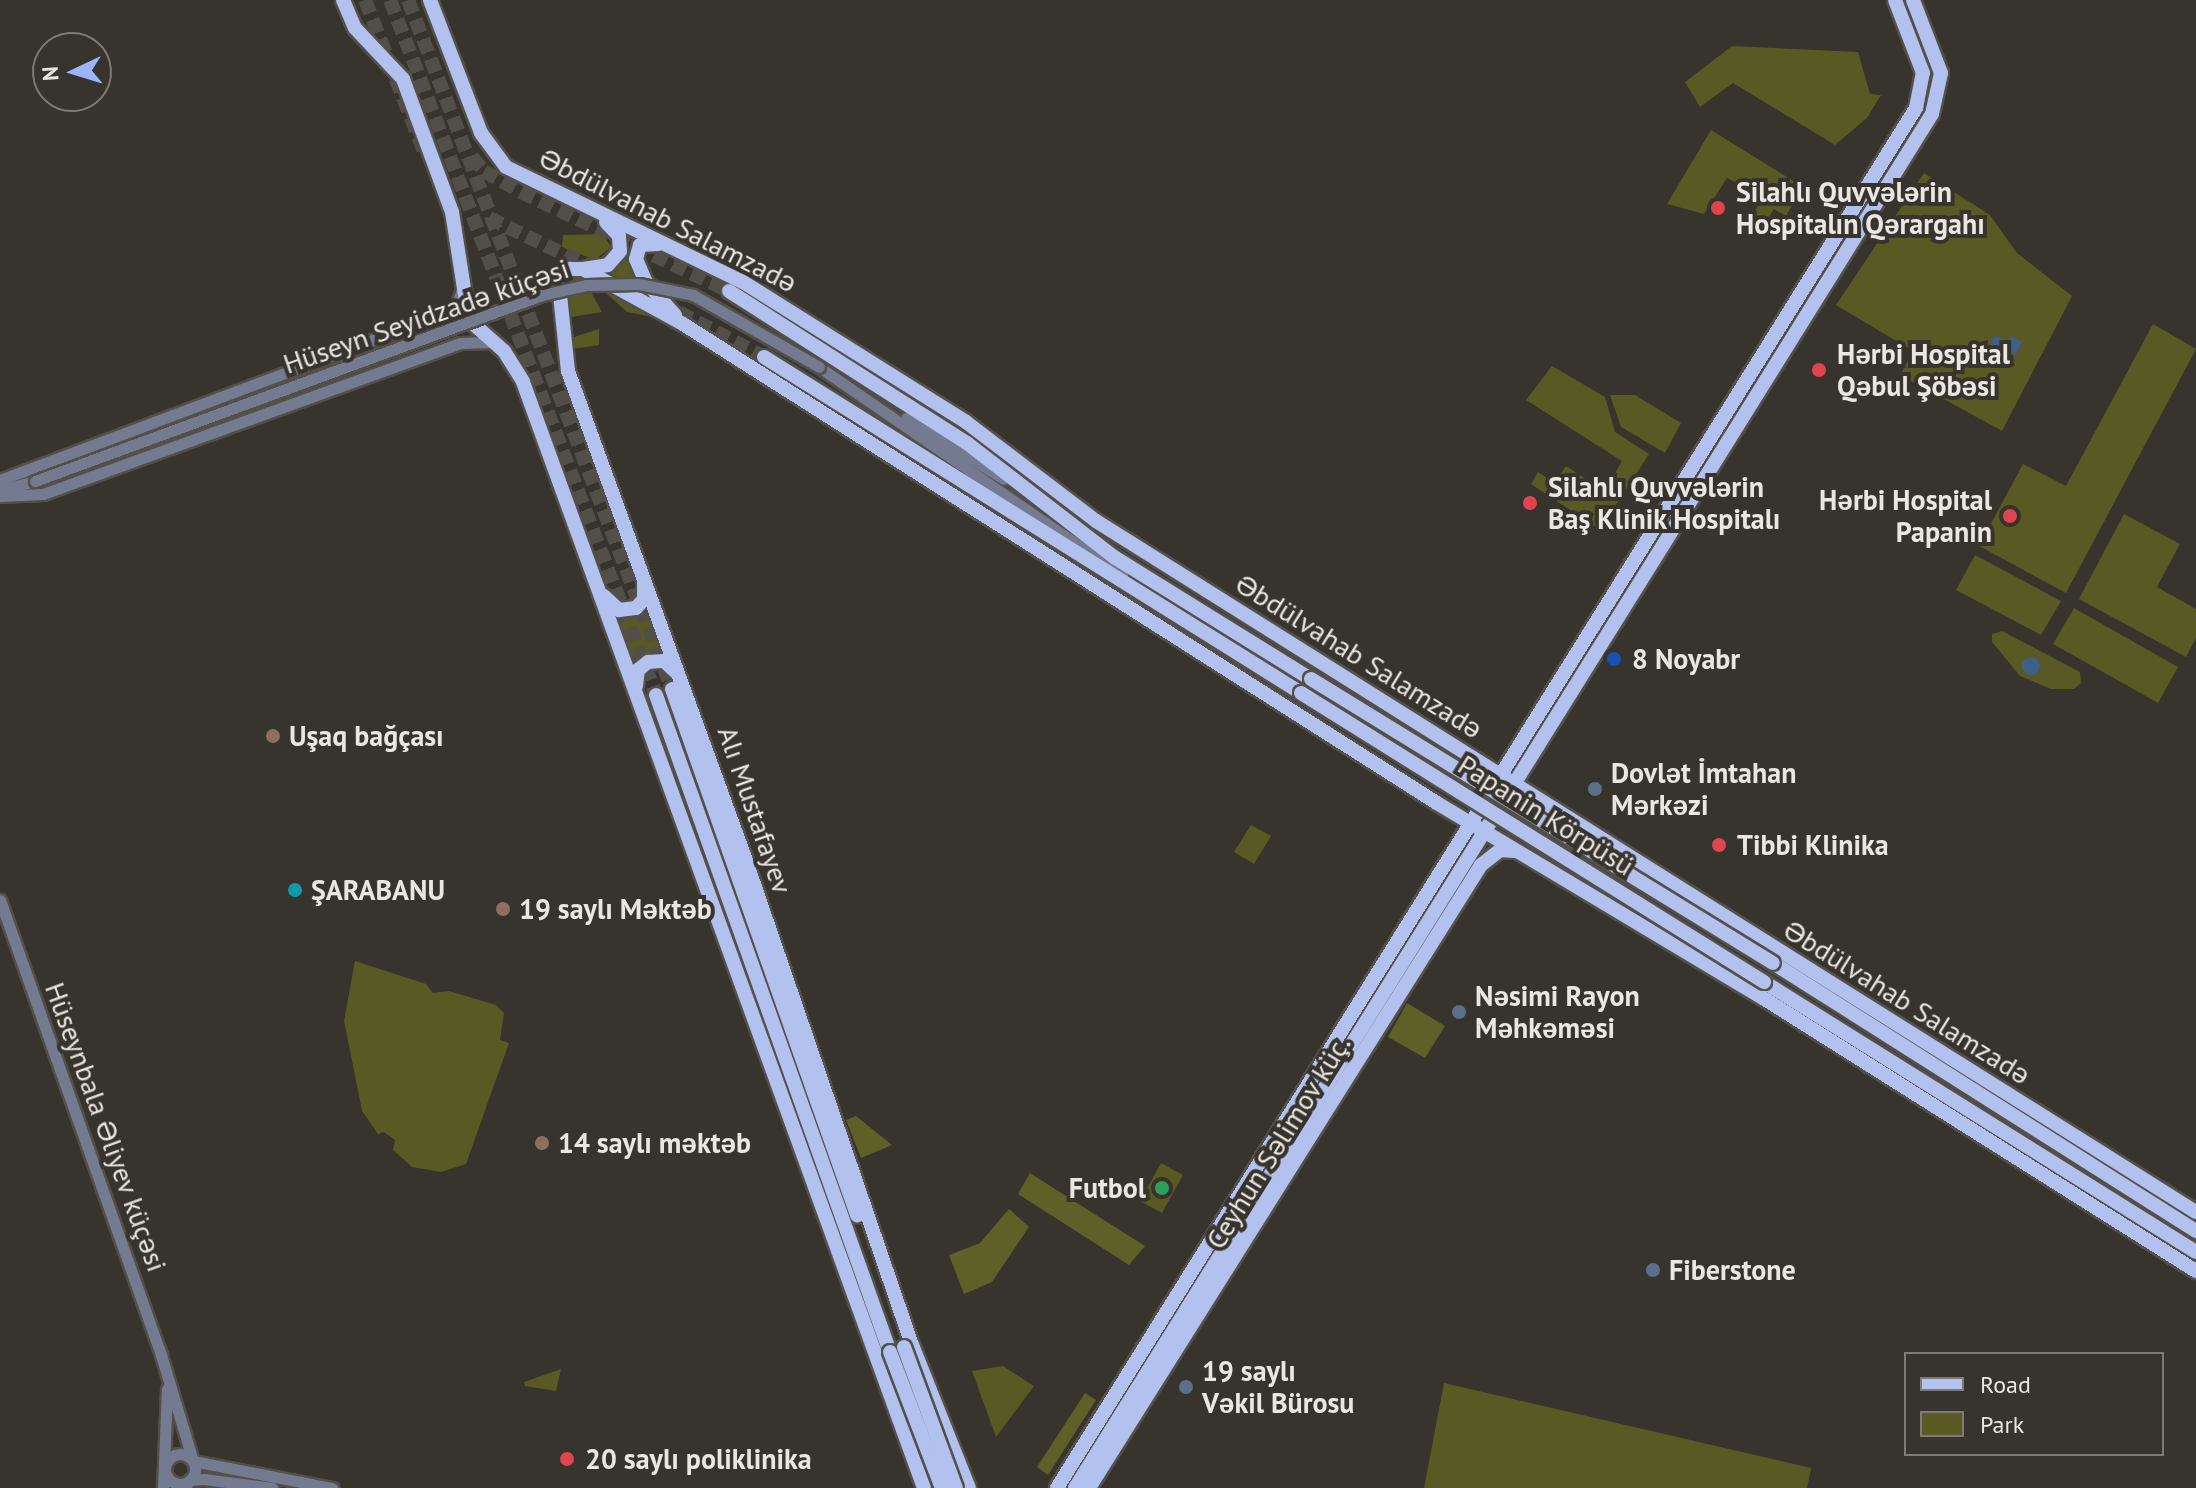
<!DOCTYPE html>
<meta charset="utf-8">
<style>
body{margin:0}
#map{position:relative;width:2196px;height:1488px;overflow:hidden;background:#37332d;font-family:"PT Sans",sans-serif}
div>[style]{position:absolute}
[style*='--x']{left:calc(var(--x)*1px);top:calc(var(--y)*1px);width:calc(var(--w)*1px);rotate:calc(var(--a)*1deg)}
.green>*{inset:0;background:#585923}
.forest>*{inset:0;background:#5f6027}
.water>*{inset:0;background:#3e5f8a}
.round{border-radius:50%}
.major-tunnel>*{height:14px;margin-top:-7px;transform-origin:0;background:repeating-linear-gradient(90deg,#524e48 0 14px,transparent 0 21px)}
.roads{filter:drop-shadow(2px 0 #53504a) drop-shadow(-2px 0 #53504a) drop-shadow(0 2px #53504a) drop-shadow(0 -2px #53504a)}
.minor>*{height:11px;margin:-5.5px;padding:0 5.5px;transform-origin:5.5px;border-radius:5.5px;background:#747b91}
.minor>.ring{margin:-5.5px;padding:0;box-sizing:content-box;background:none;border:11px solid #747b91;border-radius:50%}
.major>*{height:14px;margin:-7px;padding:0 7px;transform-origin:7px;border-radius:7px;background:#b3c1ef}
.bridges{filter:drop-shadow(2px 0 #53504a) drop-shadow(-2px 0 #53504a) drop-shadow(0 2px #53504a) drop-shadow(0 -2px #53504a)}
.minor-bridge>*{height:11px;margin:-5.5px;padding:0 5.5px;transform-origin:5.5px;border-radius:5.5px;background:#747b91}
.major-bridge>*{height:14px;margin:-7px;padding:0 7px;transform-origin:7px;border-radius:7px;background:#b3c1ef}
.dots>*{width:22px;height:22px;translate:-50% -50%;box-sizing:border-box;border:4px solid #37332d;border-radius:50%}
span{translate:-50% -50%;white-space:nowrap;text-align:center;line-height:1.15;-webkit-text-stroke:8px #37332d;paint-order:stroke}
.poi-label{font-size:28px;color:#e9e6e3;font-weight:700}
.left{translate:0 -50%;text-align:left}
.right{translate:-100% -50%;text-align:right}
.street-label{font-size:28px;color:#e9e6e3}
.legend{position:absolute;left:1904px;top:1352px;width:260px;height:104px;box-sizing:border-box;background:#37332d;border:2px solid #7e7b76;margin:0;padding:10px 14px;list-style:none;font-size:24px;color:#e9e6e3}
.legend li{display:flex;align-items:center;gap:16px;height:40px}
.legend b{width:40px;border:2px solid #7e7b76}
.north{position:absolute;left:32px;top:32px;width:80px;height:80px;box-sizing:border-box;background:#37332d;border:2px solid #7e7b76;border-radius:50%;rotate:266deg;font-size:22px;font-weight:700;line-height:32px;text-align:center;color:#e9e6e3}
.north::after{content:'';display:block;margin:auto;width:28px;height:36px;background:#9bb4fd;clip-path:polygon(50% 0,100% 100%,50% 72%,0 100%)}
</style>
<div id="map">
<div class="green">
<div style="clip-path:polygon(1732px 46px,1858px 52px,1870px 94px,1881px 95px,1867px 118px,1835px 145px,1733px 83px,1700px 107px,1685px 82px)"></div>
<div style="clip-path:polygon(1711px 130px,1803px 187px,1786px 216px,1774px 209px,1760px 232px,1748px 224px,1763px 196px,1727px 178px,1704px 214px,1667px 204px)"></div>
<div style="clip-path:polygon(1924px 173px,1990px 215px,2017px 253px,2072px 296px,2002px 431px,1900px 375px,1913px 351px,1836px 305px)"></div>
<div style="clip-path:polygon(603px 234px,611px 247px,595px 260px,562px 247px,563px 235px)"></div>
<div style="clip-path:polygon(626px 259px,646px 296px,603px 275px)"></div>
<div style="clip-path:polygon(580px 274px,583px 278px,602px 312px,571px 317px,566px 281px)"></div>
<div style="clip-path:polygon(606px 293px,615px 293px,658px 318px,627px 312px)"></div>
<div style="clip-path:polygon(2153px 324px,2196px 349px,2066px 593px,1979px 546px,2023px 464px,2066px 486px)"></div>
<div style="clip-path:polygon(599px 329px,599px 345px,573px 349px,574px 337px)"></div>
<div style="clip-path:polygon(1552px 366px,1605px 397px,1615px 432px,1649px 454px,1600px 530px,1531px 484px,1538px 472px,1554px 483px,1566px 466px,1605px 491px,1622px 461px,1526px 400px)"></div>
<div style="clip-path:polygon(1610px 395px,1635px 395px,1681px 423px,1665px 453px,1621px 427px)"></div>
<div style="clip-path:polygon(2124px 514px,2180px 544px,2157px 587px,2196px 609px,2196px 638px,2186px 657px,2079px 599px)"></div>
<div style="clip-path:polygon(1975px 555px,2061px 601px,2041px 635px,1956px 590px)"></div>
<div style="clip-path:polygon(2074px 608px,2178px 667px,2158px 703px,2053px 644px)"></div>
<div style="clip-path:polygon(648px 611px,663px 651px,633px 663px,617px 623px)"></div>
<div style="clip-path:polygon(2002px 631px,2080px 672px,2081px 683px,2074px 689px,2051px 689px,2020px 676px,1992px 642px,1992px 634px)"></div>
<div style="clip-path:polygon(1251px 825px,1271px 836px,1254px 864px,1234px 852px)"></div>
<div style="clip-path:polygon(355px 961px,426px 984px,433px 993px,449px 991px,496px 1005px,504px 1013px,500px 1040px,509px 1043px,466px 1164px,441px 1172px,412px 1167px,393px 1150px,395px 1140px,384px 1132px,378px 1134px,362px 1111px,344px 1021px)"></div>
<div style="clip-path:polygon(1161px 1163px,1183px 1175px,1162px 1213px,1140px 1201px)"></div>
<div style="clip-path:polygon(1003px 1366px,1034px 1386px,996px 1437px,972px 1371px)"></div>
<div style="clip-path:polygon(561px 1369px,556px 1391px,525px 1386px,524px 1382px)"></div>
<div style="clip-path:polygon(1444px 1383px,1811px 1468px,1807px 1488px,1424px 1488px)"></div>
</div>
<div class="forest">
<div style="clip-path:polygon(1407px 1003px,1445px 1026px,1425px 1058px,1388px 1037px)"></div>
<div style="clip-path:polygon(856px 1116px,892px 1145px,861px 1158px,846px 1120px)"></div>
<div style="clip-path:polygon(1030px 1173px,1077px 1203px,1145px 1246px,1129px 1265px,1018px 1194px)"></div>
<div style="clip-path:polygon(1009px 1209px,1029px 1227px,992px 1282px,964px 1294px,949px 1255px,980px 1243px)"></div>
<div style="clip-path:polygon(1085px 1393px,1096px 1400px,1048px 1475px,1037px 1467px)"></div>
</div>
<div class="water">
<div style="clip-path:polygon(1995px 335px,2007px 342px,2011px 336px,2022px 342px,2016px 354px,2009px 350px,2006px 356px,1989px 347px)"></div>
<div class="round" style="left:2022px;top:657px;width:18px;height:18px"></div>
</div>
<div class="major-tunnel">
<div style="--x:365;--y:0;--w:165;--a:68.7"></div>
<div style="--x:390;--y:0;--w:744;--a:69.06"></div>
<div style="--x:408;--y:0;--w:738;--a:69.03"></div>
<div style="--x:472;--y:157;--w:18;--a:49"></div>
<div style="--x:484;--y:171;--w:43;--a:29.6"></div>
<div style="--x:521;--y:192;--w:230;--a:25.5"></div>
<div style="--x:489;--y:218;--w:120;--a:25.7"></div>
<div style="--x:623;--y:283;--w:159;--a:27.7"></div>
</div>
<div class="roads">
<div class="minor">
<div style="--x:819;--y:367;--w:368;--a:34.5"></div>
<div style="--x:906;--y:418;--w:115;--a:31.9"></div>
<div style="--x:0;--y:480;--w:460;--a:-20.6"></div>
<div style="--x:430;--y:318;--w:28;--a:-23"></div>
<div style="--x:456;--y:307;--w:18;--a:-71"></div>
<div style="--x:1;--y:490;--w:35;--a:-15"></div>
<div style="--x:0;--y:496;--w:43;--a:-2.7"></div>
<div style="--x:43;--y:494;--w:443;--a:-19.9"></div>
<div style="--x:460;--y:343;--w:32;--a:-2"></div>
<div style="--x:0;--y:900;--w:483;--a:70.5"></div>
<div style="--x:161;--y:1355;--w:111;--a:73.2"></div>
<div style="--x:193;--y:1461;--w:142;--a:11"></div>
<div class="ring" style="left:165px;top:1454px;width:19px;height:19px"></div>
<div style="--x:163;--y:1488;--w:99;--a:-87.7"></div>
<div style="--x:184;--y:1488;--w:10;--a:-53"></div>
<div style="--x:190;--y:1480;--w:14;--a:-4"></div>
<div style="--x:204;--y:1479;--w:69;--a:7.5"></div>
</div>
<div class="major">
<div style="--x:343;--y:0;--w:30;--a:67"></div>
<div style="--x:355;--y:28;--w:70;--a:46.7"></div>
<div style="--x:403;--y:79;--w:142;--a:69.8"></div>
<div style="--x:452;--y:212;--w:109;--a:81.1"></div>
<div style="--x:469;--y:320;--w:47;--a:41.5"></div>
<div style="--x:504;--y:351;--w:36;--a:58"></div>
<div style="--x:523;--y:382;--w:1176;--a:70.07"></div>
<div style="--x:430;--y:0;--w:142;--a:69"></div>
<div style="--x:481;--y:133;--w:42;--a:53.7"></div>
<div style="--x:506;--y:167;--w:263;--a:25.9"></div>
<div style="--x:743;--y:282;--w:263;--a:32.1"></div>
<div style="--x:966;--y:422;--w:163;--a:37.3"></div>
<div style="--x:1096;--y:521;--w:1299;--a:32.14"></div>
<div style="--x:658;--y:244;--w:18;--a:177"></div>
<div style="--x:640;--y:245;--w:15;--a:106"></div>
<div style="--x:636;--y:259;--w:25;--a:67"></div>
<div style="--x:646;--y:282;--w:44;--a:48.7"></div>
<div style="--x:583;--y:269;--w:25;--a:-9"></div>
<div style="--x:608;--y:265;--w:18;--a:-49"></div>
<div style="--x:620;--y:251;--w:15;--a:-94"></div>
<div style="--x:619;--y:236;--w:19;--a:-133"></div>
<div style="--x:729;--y:291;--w:282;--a:32.6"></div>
<div style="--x:967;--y:443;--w:186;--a:37.8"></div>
<div style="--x:1114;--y:557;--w:232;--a:31.8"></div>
<div style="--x:764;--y:357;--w:633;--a:32.03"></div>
<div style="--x:604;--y:596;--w:21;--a:43"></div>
<div style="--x:619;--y:610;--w:17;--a:-7"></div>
<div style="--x:636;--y:608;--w:12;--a:-48"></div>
<div style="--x:644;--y:599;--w:17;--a:-90"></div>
<div style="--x:636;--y:686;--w:16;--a:-83"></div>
<div style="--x:638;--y:670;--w:13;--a:-39"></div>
<div style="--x:648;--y:662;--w:16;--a:-4"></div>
<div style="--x:664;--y:661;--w:16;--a:43"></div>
<div style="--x:672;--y:689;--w:558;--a:70.62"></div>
<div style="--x:656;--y:695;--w:697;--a:70.4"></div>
<div style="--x:1773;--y:963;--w:501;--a:32.36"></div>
<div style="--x:1764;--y:982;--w:509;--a:32.01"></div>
<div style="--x:969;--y:1488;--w:154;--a:-111.7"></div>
<div style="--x:912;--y:1345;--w:518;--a:-108.92"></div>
<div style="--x:744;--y:855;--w:515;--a:-109.98"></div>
<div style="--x:568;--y:371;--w:85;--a:-96"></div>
<div style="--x:559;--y:286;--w:11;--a:-80"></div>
<div style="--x:561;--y:275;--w:11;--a:-34"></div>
<div style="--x:570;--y:269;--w:13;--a:0"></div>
<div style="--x:583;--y:269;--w:114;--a:28.8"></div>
<div style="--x:683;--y:324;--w:893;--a:32.43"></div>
<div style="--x:1437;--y:803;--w:380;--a:30.9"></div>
<div style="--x:1763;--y:998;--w:512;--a:32.23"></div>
<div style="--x:1057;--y:1488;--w:1626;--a:-58.1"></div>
<div style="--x:1916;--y:108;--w:36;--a:-79"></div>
<div style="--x:1923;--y:73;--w:78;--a:-111"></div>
<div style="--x:1075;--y:1488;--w:1619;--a:-58.05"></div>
<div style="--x:1932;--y:114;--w:42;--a:-77.6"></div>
<div style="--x:1941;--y:73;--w:78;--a:-111"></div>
<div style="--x:1089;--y:1488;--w:736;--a:-57.82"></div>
<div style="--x:1481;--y:865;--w:24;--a:-38"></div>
<div style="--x:1500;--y:850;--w:14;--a:4"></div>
</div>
</div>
<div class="bridges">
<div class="minor-bridge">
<div style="--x:35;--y:481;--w:540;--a:-20.15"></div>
<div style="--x:542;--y:295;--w:45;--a:-12.8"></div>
<div style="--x:586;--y:285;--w:53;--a:-1.1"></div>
<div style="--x:639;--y:284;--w:55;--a:11.5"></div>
<div style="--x:693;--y:295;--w:145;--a:29.7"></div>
</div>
<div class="major-bridge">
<div style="--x:1311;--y:679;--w:542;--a:31.58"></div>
<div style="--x:1301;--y:693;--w:546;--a:31.97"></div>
<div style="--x:904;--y:1347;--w:150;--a:69.8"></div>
<div style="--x:890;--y:1352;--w:146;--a:69.1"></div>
</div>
</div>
<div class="dots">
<div style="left:1718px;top:208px;background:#e0444e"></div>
<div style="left:1819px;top:370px;background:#e0444e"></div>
<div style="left:1530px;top:503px;background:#e0444e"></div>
<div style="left:2010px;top:516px;background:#e0444e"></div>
<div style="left:1614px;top:659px;background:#1a4fb4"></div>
<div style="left:273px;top:736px;background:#8d6e63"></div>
<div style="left:1595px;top:789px;background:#5c6f8a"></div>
<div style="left:1719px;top:845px;background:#e0444e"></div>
<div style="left:295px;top:890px;background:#0f9aa8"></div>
<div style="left:503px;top:909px;background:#8d6e63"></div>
<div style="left:1459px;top:1012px;background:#5c6f8a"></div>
<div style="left:542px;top:1143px;background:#8d6e63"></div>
<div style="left:1162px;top:1188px;background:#2e9e5b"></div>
<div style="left:1653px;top:1270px;background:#5c6f8a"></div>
<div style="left:1186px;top:1387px;background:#5c6f8a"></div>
<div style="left:567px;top:1459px;background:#e0444e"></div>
</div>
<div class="poi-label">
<span class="left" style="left:1736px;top:208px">Silahlı Quvvələrin<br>Hospitalın Qərargahı</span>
<span class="left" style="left:1837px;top:370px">Hərbi Hospital<br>Qəbul Şöbəsi</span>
<span class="left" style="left:1548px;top:503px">Silahlı Quvvələrin<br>Baş Klinik Hospitalı</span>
<span class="right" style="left:1992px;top:516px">Hərbi Hospital<br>Papanin</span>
<span class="left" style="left:1632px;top:659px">8 Noyabr</span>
<span class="left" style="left:289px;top:736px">Uşaq bağçası</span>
<span class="left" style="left:1611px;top:789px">Dovlət İmtahan<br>Mərkəzi</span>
<span class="left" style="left:1737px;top:845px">Tibbi Klinika</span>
<span class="left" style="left:311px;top:890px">ŞARABANU</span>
<span class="left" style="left:519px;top:909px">19 saylı Məktəb</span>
<span class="left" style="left:1475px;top:1012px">Nəsimi Rayon<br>Məhkəməsi</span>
<span class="left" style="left:558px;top:1143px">14 saylı məktəb</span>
<span class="right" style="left:1146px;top:1188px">Futbol</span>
<span class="left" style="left:1669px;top:1270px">Fiberstone</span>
<span class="left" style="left:1202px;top:1387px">19 saylı<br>Vəkil Bürosu</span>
<span class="left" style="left:585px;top:1459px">20 saylı poliklinika</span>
</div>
<div class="street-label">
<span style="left:668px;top:220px;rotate:27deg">Əbdülvahab Salamzadə</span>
<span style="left:426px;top:316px;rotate:-19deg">Hüseyn Seyidzadə küçəsi</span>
<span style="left:1359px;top:656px;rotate:32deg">Əbdülvahab Salamzadə</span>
<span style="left:755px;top:810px;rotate:71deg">Alı Mustafayev</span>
<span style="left:1546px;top:815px;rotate:32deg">Papanin Körpüsü</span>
<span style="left:1907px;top:1002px;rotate:32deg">Əbdülvahab Salamzadə</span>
<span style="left:106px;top:1127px;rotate:70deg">Hüseynbala Əliyev küçəsi</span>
<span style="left:1278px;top:1142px;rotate:-58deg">Ceyhun Səlimov küç.</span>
</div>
<ul class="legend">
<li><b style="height:10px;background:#b3c1ef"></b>Road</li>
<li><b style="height:22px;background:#585923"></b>Park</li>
</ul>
<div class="north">N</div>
</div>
